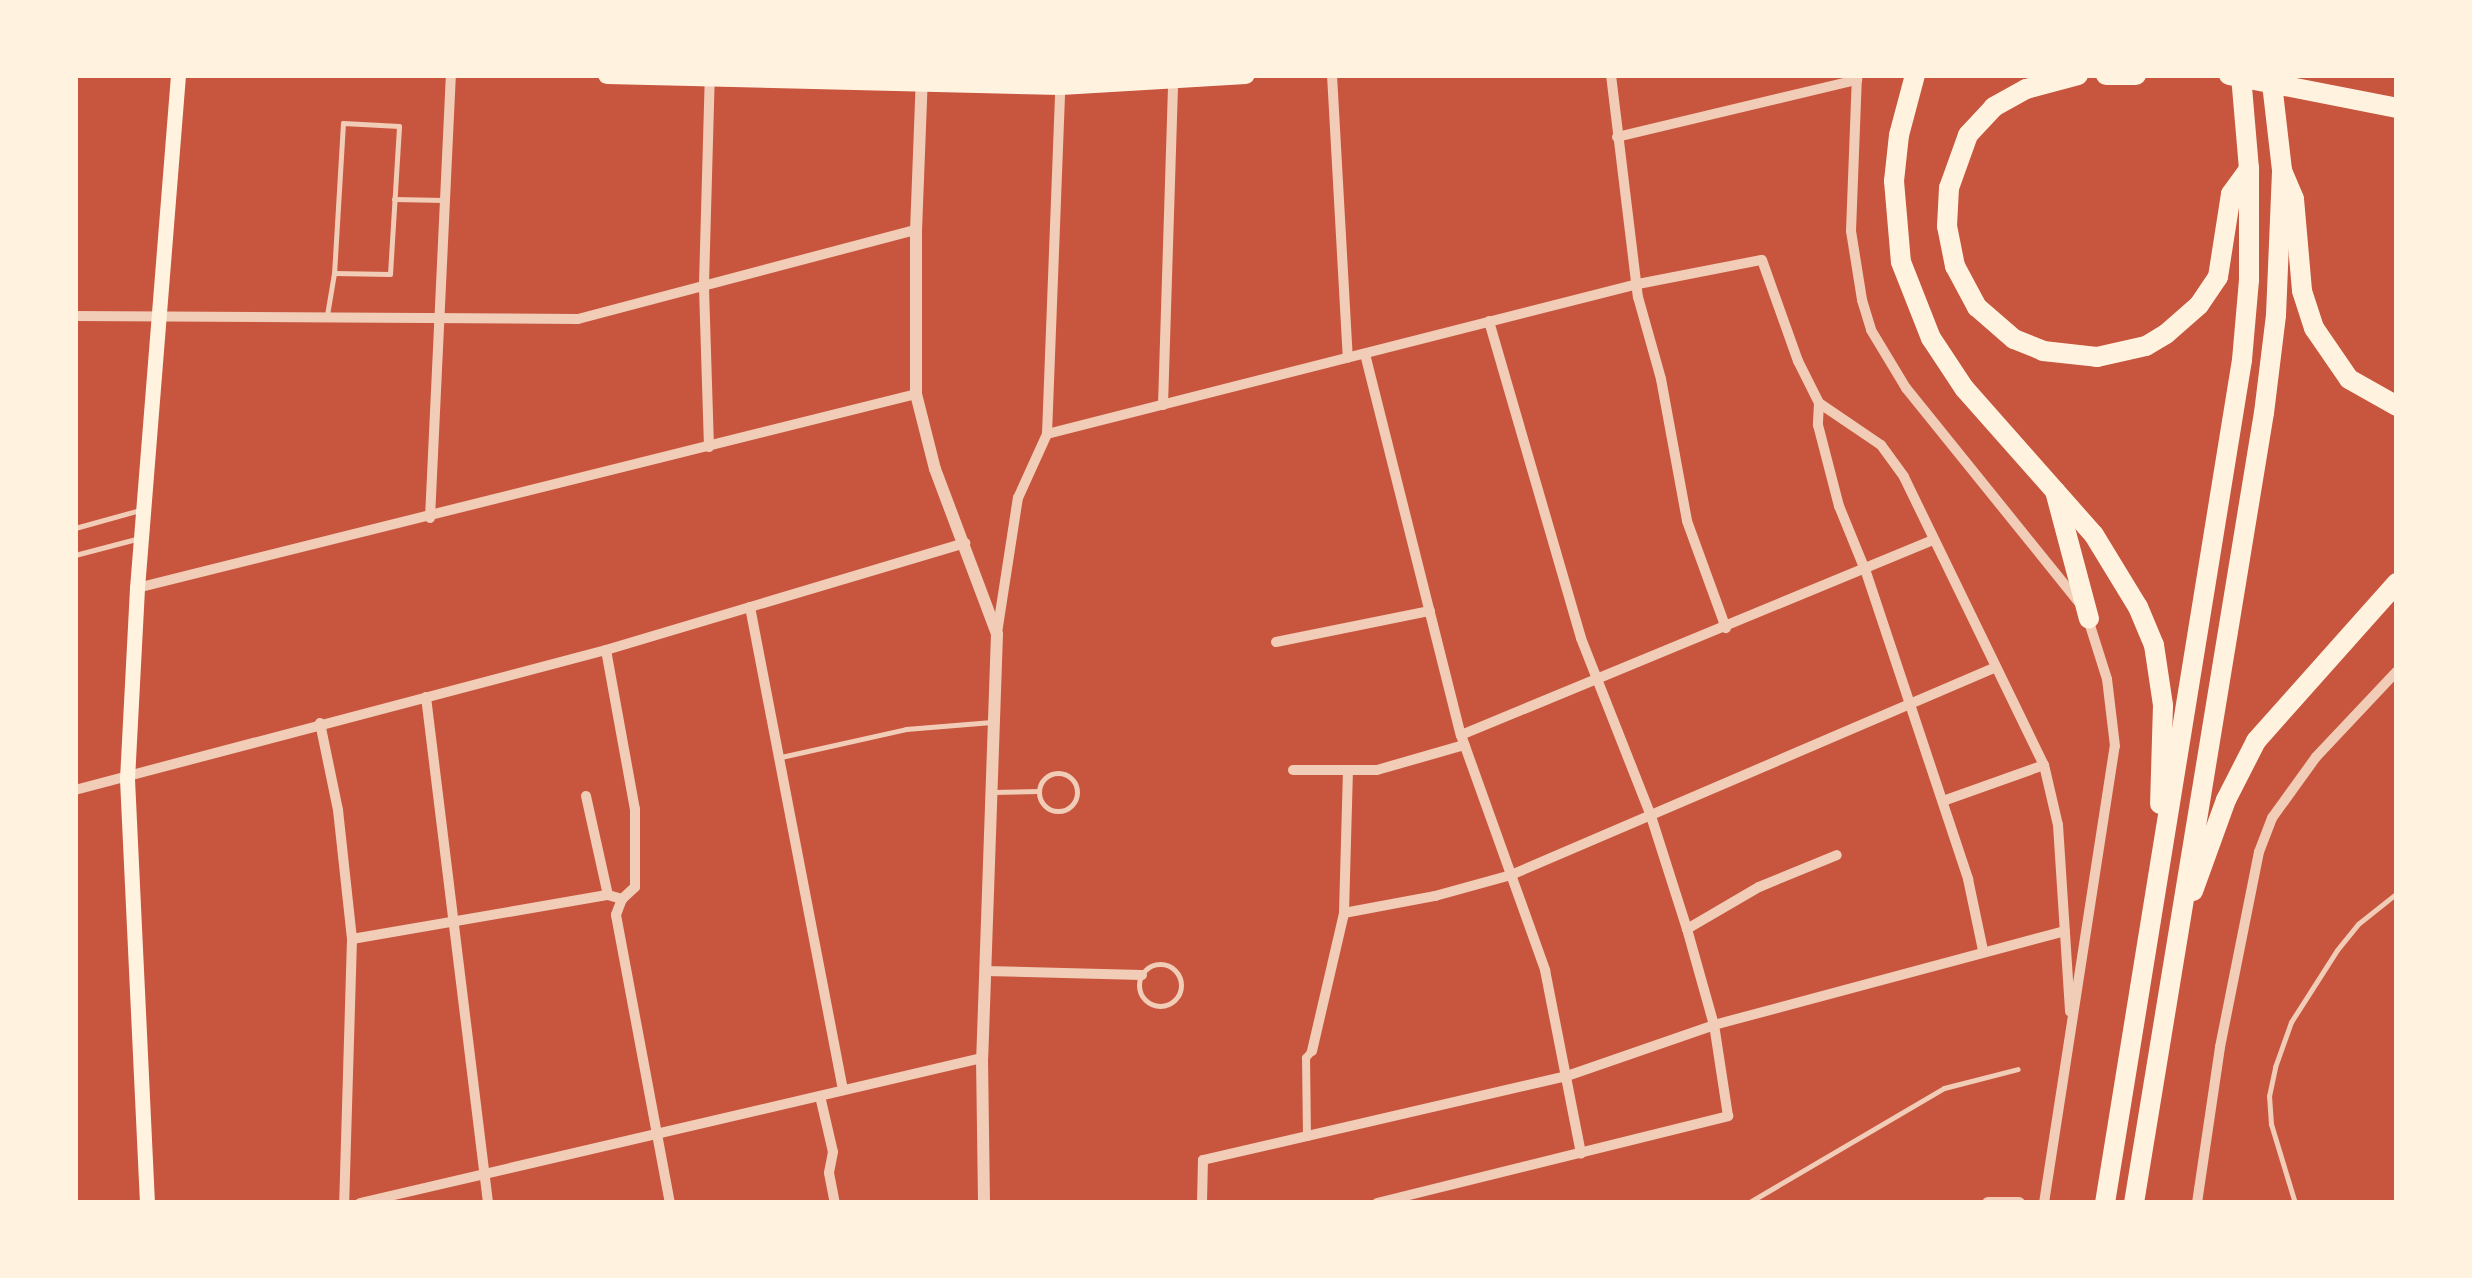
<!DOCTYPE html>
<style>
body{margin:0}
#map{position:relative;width:2472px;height:1278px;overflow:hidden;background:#c8553d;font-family:Karla,sans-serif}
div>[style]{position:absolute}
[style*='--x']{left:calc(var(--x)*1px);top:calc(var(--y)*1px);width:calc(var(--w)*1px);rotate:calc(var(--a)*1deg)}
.service>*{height:5px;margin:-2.5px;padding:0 2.5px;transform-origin:2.5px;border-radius:2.5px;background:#f1ccb7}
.service>.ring{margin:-2.5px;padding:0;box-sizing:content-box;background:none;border:5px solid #f1ccb7;border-radius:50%}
.pedestrian>*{height:8px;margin:-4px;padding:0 4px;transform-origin:4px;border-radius:4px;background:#f1ccb7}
.minor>*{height:10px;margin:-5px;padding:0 5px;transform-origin:5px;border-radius:5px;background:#f1ccb7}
.tertiary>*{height:12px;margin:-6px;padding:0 6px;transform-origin:6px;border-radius:6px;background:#f1ccb7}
.secondary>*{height:15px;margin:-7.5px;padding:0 7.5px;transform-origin:7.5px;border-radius:7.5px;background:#fff3e0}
.primary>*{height:18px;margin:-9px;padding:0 9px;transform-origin:9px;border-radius:9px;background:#fff3e0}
.motorway>*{height:20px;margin:-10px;padding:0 10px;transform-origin:10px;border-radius:10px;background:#fff3e0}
span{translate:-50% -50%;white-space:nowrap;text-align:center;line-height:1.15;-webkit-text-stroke:8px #fff3e0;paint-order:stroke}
.frame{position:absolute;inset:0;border:78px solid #fff3e0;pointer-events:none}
</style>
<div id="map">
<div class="service">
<div style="--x:394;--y:199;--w:50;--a:1.1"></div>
<div style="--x:327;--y:315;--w:43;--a:-80.5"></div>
<div style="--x:334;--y:273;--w:56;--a:1"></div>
<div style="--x:390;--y:274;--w:148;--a:-86.5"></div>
<div style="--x:399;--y:126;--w:56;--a:-176.9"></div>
<div style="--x:343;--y:123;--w:150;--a:93.4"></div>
<div style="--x:75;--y:528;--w:67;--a:-15.5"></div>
<div style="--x:75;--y:555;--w:67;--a:-14.7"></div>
<div style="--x:781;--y:757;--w:128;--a:-12.6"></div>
<div style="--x:906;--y:729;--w:86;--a:-4.7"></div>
<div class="ring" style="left:1039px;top:773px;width:33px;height:33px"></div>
<div style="--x:992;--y:792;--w:47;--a:-1.2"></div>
<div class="ring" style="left:1139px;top:964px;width:37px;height:37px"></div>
<div style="--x:1748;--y:1203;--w:227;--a:-30.4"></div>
<div style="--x:1944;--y:1088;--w:76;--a:-14.4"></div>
<div style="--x:2295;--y:1203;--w:83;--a:-106.9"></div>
<div style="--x:2271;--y:1124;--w:28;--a:-94"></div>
<div style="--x:2269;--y:1096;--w:30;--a:-78"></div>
<div style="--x:2275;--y:1067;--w:48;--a:-70.4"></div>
<div style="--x:2291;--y:1022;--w:85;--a:-57.4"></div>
<div style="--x:2337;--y:950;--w:33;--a:-51"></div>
<div style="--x:2358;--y:924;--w:50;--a:-38.5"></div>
</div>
<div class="pedestrian">
<div style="--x:1307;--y:1137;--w:79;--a:-90.7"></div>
<div style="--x:1306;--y:1058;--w:9;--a:-49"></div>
</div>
<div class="minor">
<div style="--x:1332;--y:75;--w:283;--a:86.8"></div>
<div style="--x:1611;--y:75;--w:224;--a:83.1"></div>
<div style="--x:1638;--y:297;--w:85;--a:74.3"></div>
<div style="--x:1661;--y:379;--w:144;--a:79.6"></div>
<div style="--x:1687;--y:521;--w:114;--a:70"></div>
<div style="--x:1857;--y:75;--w:156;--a:92.2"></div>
<div style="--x:1851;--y:231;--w:70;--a:80.9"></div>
<div style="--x:1862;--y:300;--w:31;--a:73"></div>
<div style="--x:1871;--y:330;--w:68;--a:58.9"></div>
<div style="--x:1906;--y:388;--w:274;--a:51.1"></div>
<div style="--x:1617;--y:137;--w:247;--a:-13.4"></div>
<div style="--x:75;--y:316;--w:503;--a:0.34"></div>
<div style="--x:578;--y:319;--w:350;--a:-14.8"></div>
<div style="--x:1365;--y:354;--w:393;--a:75.9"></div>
<div style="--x:1461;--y:735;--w:250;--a:70.3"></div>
<div style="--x:1545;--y:970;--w:187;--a:78.9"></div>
<div style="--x:1819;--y:403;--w:75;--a:34.1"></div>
<div style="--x:1881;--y:445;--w:39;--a:54"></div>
<div style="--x:1904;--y:477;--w:320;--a:64.1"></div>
<div style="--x:2044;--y:765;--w:62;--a:76.9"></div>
<div style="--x:2058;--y:825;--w:187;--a:86.3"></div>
<div style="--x:1163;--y:405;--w:326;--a:-88.2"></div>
<div style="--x:1047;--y:434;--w:610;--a:-14.24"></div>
<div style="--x:1638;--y:284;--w:126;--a:-11"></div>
<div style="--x:1762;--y:260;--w:107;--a:70.4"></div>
<div style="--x:1798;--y:361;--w:47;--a:63.4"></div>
<div style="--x:1819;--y:403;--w:22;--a:93"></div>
<div style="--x:1818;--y:425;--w:84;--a:75.5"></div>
<div style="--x:1839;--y:506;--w:71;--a:67.8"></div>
<div style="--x:1866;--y:572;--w:324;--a:71.6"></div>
<div style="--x:1968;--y:879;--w:73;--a:78.1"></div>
<div style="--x:709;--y:447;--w:163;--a:-91.8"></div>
<div style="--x:704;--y:284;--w:209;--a:-88.4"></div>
<div style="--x:430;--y:518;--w:443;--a:-87.3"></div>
<div style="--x:137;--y:588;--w:803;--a:-13.98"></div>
<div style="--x:750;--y:607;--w:492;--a:79.1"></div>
<div style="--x:997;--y:633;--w:137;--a:-81.2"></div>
<div style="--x:1018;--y:498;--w:70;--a:-65.6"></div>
<div style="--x:1047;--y:434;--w:359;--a:-87.8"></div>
<div style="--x:1276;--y:642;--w:157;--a:-11.4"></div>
<div style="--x:606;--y:650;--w:162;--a:79.7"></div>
<div style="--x:635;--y:809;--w:78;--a:90"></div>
<div style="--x:635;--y:887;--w:18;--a:137"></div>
<div style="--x:622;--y:899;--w:17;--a:111"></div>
<div style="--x:616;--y:915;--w:293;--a:79.4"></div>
<div style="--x:426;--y:697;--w:510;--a:83.01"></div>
<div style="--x:320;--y:723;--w:89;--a:78.3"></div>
<div style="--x:338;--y:810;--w:130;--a:83.8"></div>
<div style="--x:352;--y:939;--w:264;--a:91.7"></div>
<div style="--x:1461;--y:735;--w:511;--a:-22.45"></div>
<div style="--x:1293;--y:770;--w:84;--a:0"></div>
<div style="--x:1377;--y:770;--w:91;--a:-16"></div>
<div style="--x:75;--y:790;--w:549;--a:-14.77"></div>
<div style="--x:606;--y:650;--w:375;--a:-16.6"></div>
<div style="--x:586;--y:796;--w:101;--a:77.5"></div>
<div style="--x:1943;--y:801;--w:107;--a:-19.6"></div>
<div style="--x:1344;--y:913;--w:93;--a:-10.6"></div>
<div style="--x:1435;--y:896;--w:79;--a:-15.4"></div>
<div style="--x:1511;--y:875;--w:525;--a:-23.2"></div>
<div style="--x:1687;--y:929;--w:83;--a:-30.3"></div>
<div style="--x:1759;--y:887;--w:84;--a:-22.3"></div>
<div style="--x:352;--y:939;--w:260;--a:-9.8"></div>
<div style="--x:608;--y:895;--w:15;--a:16"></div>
<div style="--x:985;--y:971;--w:157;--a:1.5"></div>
<div style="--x:1312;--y:1051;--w:142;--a:-76.9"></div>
<div style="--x:1344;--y:913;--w:143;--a:-88.4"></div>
<div style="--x:820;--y:1096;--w:57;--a:76.9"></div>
<div style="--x:833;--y:1152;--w:21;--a:101"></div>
<div style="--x:829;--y:1173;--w:31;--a:79"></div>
<div style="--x:360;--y:1203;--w:639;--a:-13.12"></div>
<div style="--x:1202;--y:1203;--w:43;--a:-88.7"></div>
<div style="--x:1203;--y:1160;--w:374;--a:-13"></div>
<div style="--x:1567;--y:1076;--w:156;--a:-19.1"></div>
<div style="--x:1714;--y:1025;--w:363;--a:-15"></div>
<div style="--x:1377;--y:1203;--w:362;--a:-13.9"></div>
<div style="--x:1728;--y:1116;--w:92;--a:-98.7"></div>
<div style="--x:1714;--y:1025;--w:100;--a:-105.7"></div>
<div style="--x:1687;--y:929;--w:119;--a:-107.7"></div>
<div style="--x:1651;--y:816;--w:191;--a:-111.5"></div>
<div style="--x:1581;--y:638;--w:330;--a:-106.2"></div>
<div style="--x:2044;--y:1203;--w:462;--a:-81.2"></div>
<div style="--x:2115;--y:746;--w:67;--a:-96.8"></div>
<div style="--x:2107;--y:679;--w:66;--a:-107.6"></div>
<div style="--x:2197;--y:1203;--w:158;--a:-81.6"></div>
<div style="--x:2220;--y:1047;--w:199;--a:-78.7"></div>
<div style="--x:2259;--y:852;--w:36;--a:-69"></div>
<div style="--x:2272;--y:818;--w:75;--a:-54.2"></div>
<div style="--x:2316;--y:757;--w:118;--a:-46.7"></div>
</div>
<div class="tertiary">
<div style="--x:922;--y:75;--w:155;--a:92.2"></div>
<div style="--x:916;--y:230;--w:164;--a:90"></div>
<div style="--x:916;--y:394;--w:77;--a:75.8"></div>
<div style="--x:935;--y:469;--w:176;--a:69.4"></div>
<div style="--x:997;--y:634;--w:424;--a:92"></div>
<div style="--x:982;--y:1058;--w:145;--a:89.2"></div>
<div style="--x:1988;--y:1203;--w:31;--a:0"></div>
</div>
<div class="secondary">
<div style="--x:147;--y:1203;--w:424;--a:-92.7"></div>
<div style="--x:127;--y:779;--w:191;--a:-87"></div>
<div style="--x:137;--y:588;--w:515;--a:-85.43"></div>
</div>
<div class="primary">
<div style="--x:607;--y:75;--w:454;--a:1.4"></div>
<div style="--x:1061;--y:86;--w:185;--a:-3.4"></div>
</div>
<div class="motorway">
<div style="--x:1915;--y:75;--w:62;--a:104.9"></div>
<div style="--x:1899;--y:135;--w:46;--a:96.2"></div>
<div style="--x:1894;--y:181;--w:81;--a:85.1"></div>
<div style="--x:1901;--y:262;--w:82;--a:68.5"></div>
<div style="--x:1931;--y:338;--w:60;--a:56.6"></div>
<div style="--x:1964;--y:388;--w:196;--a:48.5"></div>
<div style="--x:2094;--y:535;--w:84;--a:58.6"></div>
<div style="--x:2138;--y:607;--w:41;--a:67.2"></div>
<div style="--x:2154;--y:645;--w:61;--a:81.5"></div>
<div style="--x:2163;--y:705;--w:99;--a:91.7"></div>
<div style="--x:2078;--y:75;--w:54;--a:164.9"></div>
<div style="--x:2026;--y:89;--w:37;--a:151"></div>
<div style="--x:1994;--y:107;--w:38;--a:133"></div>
<div style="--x:1968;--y:135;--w:56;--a:109.7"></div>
<div style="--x:1949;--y:188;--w:38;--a:93"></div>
<div style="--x:1947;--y:226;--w:41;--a:78.7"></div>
<div style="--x:1955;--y:266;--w:47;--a:61.8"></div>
<div style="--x:1977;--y:307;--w:49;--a:40.9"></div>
<div style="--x:2014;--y:339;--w:31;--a:22"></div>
<div style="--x:2043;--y:351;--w:54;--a:6.3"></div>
<div style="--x:2097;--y:357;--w:50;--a:-12.7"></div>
<div style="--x:2146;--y:346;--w:23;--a:-31"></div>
<div style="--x:2166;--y:334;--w:44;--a:-41.3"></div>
<div style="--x:2199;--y:305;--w:34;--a:-56"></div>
<div style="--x:2218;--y:277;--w:84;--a:-81.1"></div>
<div style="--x:2231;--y:194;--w:31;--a:-54"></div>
<div style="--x:2106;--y:75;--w:30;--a:0"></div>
<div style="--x:2229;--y:75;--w:171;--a:11.1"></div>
<div style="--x:2283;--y:173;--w:28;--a:67"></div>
<div style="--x:2294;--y:199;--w:92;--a:85"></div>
<div style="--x:2302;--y:291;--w:39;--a:72"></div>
<div style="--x:2314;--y:328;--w:62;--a:55.5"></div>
<div style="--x:2349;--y:379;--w:55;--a:29.4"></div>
<div style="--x:2055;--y:491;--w:132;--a:75.1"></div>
<div style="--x:2193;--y:891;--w:97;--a:-70.1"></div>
<div style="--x:2226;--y:800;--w:66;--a:-63"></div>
<div style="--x:2256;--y:741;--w:212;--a:-48.3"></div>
<div style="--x:2105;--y:1203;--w:854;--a:-80.77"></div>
<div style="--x:2242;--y:360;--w:80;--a:-85"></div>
<div style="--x:2249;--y:280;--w:111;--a:-90"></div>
<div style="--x:2249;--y:169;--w:94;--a:-94.9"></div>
<div style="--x:2134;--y:1203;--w:801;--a:-80.66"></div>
<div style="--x:2264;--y:413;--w:99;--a:-83"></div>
<div style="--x:2276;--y:315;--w:145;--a:-87.6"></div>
<div style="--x:2282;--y:170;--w:96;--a:-96.6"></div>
</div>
<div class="frame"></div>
</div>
